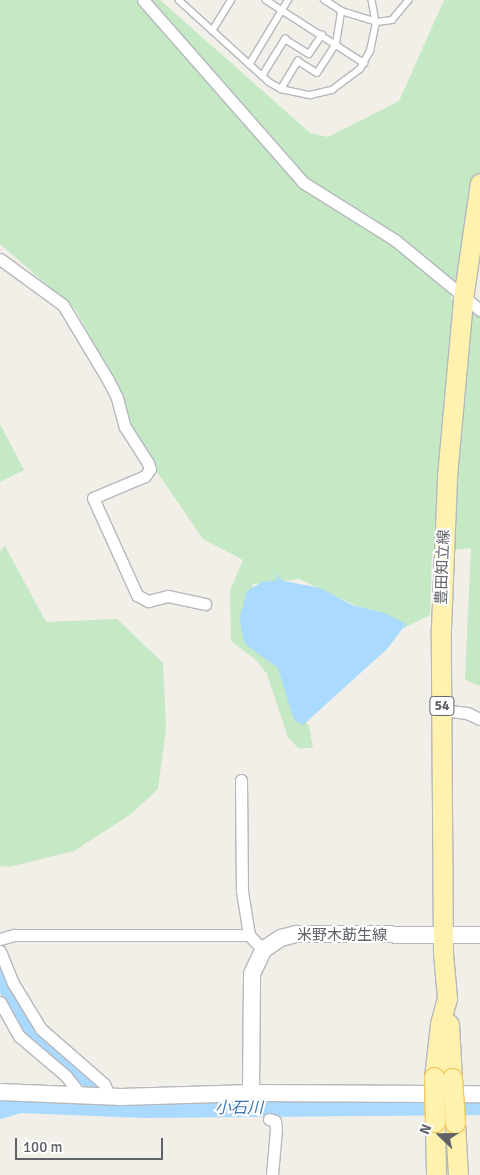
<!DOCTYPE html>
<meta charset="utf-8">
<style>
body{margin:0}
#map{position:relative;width:480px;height:1175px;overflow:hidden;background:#f1efe8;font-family:Signika,"Noto Sans JP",sans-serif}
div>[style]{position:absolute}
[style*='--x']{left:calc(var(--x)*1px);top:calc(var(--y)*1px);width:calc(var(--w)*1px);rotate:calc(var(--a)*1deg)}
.green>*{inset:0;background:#c5e8c5}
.water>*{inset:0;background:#aadaff}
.river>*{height:18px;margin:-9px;padding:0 9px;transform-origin:9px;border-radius:9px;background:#aadaff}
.roads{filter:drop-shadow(1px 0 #b5b8bc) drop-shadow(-1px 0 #b5b8bc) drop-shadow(0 1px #b5b8bc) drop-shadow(0 -1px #b5b8bc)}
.service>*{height:5.5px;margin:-2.75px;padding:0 2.75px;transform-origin:2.75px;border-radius:2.75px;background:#fff}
.minor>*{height:11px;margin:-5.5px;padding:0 5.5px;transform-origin:5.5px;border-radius:5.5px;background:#fff}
.secondary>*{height:16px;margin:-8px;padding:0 8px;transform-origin:8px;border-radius:8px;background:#fff}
.primary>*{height:19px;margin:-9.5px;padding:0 9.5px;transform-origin:9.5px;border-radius:9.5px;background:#fff2af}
.bridges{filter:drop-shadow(1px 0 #f2c960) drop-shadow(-1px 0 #f2c960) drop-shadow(0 1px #f2c960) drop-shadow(0 -1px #f2c960)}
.primary-bridge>*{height:19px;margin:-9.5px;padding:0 9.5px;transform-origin:9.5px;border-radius:9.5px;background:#fff2af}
span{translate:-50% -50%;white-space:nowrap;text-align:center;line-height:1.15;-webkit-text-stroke:4px #fff;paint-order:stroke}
.shield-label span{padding:1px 4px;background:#fff;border:1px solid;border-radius:4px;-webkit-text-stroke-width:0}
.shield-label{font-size:14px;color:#5f6368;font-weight:700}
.street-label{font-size:15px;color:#5f6368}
.water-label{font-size:16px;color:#4174aa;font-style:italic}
.north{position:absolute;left:415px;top:1110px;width:50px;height:50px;-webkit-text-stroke:4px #fff;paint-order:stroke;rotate:292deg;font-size:14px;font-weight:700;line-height:20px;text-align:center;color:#5f6368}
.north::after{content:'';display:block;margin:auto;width:18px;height:22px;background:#5f6368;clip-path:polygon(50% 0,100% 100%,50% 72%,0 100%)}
.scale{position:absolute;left:15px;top:1138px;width:148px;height:22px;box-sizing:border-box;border:2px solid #5f6368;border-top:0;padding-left:6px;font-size:15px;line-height:18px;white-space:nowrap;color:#5f6368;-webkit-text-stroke:4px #fff;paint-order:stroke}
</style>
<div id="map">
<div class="green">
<div style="clip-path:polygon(0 0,160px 0,310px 133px,328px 137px,399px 101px,444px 0,480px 0,480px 255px,453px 281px,451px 299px,480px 317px,480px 686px,465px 680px,471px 548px,432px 552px,430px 615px,404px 628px,299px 579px,253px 584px,246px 614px,295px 690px,298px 714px,309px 726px,313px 748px,298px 748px,288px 737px,267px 674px,257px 661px,231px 641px,230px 590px,243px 560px,203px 539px,127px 428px,123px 396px,75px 309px,0 244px)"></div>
<div style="clip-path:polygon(0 424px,24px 470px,0 482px)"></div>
<div style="clip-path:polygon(5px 546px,46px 622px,117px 619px,163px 663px,166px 729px,158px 789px,131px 814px,74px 851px,9px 867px,0 866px,0 551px)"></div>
</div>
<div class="water">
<div style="clip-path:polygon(273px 573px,284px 581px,320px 588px,352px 605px,385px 613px,406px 624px,387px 649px,303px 725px,295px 721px,292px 714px,278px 668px,245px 644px,241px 629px,240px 617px,247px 591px,262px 582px,278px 580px)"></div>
</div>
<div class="river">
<div style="--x:0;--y:975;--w:70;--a:60.2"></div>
<div style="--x:35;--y:1036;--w:79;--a:38.3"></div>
<div style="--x:97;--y:1085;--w:27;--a:57"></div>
<div style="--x:0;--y:1110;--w:21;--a:-17"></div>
<div style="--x:20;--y:1104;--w:125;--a:2.3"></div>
<div style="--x:145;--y:1109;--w:335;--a:-0.5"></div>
</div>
<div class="roads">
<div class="service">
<div style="--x:179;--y:0;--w:122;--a:42.3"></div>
<div style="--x:269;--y:82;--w:14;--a:30"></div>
<div style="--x:281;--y:89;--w:30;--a:12"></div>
<div style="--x:310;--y:95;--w:23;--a:-13"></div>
<div style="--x:332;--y:90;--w:35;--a:-37"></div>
<div style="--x:360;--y:69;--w:21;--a:-61"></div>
<div style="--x:370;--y:51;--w:30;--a:-78"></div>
<div style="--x:376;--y:22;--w:37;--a:-163"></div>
<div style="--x:341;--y:11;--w:20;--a:-147"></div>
<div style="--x:266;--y:0;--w:117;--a:32.7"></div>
<div style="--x:372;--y:0;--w:22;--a:80"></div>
<div style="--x:376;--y:22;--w:16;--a:-7"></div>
<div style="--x:392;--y:20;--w:26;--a:-50"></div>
<div style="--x:212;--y:31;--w:36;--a:-58"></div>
<div style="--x:249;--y:65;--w:76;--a:-59"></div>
<div style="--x:262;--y:76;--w:44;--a:-58.1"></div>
<div style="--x:285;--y:39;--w:28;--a:32"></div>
<div style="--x:309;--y:54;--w:23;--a:-56"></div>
<div style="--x:281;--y:89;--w:33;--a:-59"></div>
<div style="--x:298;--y:61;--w:22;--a:32"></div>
<div style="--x:317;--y:73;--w:35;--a:-57"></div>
<div style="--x:336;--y:44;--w:33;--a:-81"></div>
</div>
<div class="minor">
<div style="--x:143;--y:0;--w:244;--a:48.7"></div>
<div style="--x:304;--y:183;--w:107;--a:32.1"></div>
<div style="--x:395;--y:240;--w:110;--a:39.5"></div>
<div style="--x:0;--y:259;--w:78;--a:36.1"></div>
<div style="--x:63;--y:305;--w:87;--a:59"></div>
<div style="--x:108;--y:380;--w:20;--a:63"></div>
<div style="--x:117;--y:398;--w:30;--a:75"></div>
<div style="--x:125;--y:427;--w:43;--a:57.4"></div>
<div style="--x:148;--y:463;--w:6;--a:72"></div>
<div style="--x:150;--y:469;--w:9;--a:126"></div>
<div style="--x:145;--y:476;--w:56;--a:157.1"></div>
<div style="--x:93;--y:498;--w:107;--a:65.6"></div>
<div style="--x:137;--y:595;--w:13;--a:29"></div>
<div style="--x:148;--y:601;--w:21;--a:-14"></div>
<div style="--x:168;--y:596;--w:38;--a:12"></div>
<div style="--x:442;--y:710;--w:25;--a:7"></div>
<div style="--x:467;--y:713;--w:14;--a:25"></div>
<div style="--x:241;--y:780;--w:111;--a:89.5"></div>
<div style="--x:242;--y:891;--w:45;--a:81"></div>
<div style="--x:0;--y:939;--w:15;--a:-16"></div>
<div style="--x:14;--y:935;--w:235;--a:0"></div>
<div style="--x:249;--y:935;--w:21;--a:47"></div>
<div style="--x:0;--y:951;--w:35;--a:68"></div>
<div style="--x:13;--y:983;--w:54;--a:58.7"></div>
<div style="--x:41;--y:1029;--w:84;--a:41.1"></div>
<div style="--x:104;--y:1084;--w:14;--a:65"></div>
<div style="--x:0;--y:1002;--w:39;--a:61"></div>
<div style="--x:19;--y:1036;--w:62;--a:40.4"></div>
<div style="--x:66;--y:1076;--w:24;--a:52"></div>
<div style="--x:269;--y:1119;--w:6;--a:18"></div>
<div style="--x:275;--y:1121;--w:8;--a:83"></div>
<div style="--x:276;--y:1129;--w:46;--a:95"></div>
</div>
<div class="secondary">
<div style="--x:0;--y:1092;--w:121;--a:2.4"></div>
<div style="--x:121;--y:1097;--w:130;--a:-1.8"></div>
<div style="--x:251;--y:1093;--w:229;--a:0.3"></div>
<div style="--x:251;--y:1093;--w:119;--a:-89.5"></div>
<div style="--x:252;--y:974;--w:26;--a:-65"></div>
<div style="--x:263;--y:950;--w:22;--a:-34"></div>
<div style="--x:281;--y:938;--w:16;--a:-15"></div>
<div style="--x:296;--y:934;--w:184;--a:0.3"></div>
</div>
<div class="primary">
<div style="--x:449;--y:1024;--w:54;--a:86.8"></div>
<div style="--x:434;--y:1077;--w:53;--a:-83.5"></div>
<div style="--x:440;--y:1024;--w:27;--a:-75"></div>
<div style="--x:447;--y:998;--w:45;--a:-95.1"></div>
<div style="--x:443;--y:953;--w:325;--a:-90.4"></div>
<div style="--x:441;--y:628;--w:152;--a:-87.7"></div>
<div style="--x:447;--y:476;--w:178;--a:-84.8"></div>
<div style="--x:463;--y:299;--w:117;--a:-81.7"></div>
<div style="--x:435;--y:1122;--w:53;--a:88.9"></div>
<div style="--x:455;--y:1123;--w:52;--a:86.7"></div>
</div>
</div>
<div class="bridges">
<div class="primary-bridge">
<div style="--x:434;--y:1077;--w:45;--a:88.7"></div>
<div style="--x:452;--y:1078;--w:45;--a:86.2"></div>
</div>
</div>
<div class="shield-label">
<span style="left:442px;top:706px">54</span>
</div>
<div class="street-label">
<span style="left:443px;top:567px;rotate:-88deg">豊田知立線</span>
<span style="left:342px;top:936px">米野木莇生線</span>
</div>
<div class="water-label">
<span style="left:239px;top:1108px">小石川</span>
</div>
<div class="north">N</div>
<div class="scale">100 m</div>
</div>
